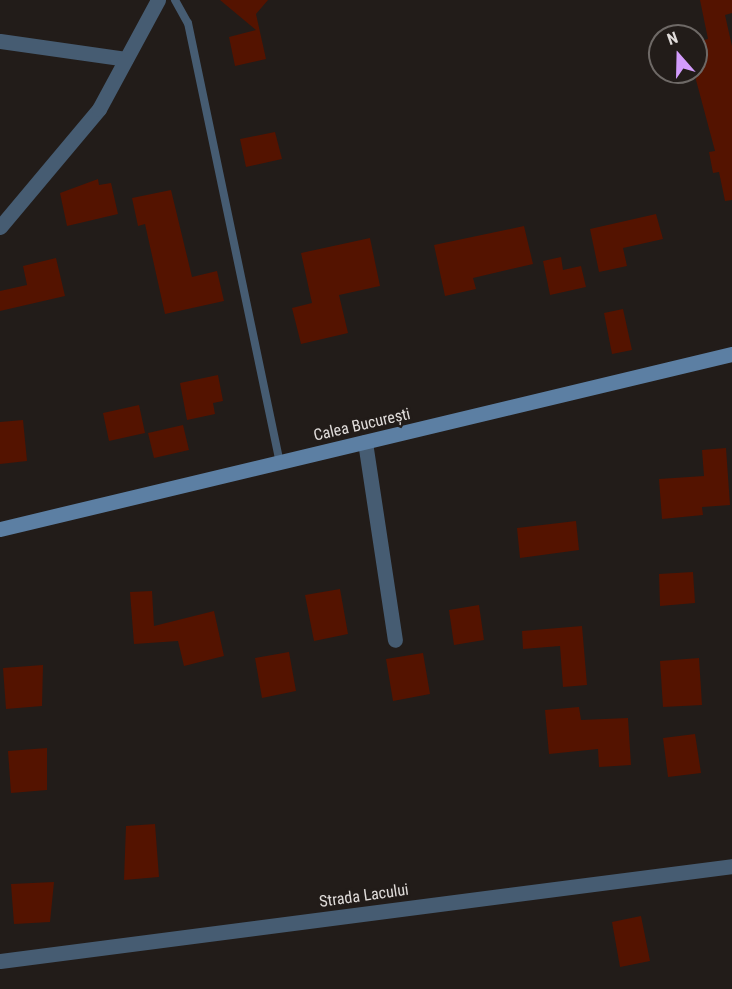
<!DOCTYPE html>
<meta charset="utf-8">
<style>
body{margin:0}
#map{position:relative;width:732px;height:989px;overflow:hidden;background:#221c19;font-family:"Roboto Condensed",sans-serif}
div>[style]{position:absolute}
[style*='--x']{left:calc(var(--x)*1px);top:calc(var(--y)*1px);width:calc(var(--w)*1px);rotate:calc(var(--a)*1deg)}
.building>*{inset:0;background:#541300}
.service>*{height:8px;margin:-4px;padding:0 4px;transform-origin:4px;border-radius:4px;background:#465c72}
.minor>*{height:15px;margin:-7.5px;padding:0 7.5px;transform-origin:7.5px;border-radius:7.5px;background:#465c72}
.secondary>*{height:15px;margin:-7.5px;padding:0 7.5px;transform-origin:7.5px;border-radius:7.5px;background:#5c7fa3}
span{translate:-50% -50%;white-space:nowrap;text-align:center;line-height:1.15;-webkit-text-stroke:5px #221c19;paint-order:stroke}
.street-label{font-size:16px;color:#e0dcda}
.north{position:absolute;left:648px;top:24px;width:60px;height:60px;box-sizing:border-box;background:#221c19;border:2px solid #6e6966;border-radius:50%;rotate:340deg;font-size:16px;font-weight:700;line-height:24px;text-align:center;color:#e0dcda}
.north::after{content:'';display:block;margin:auto;width:21px;height:27px;background:#d39cfc;clip-path:polygon(50% 0,100% 100%,50% 72%,0 100%)}
</style>
<div id="map">
<div class="building">
<div style="clip-path:polygon(220px 0,268px 0,256px 14px,266px 59px,235px 66px,229px 37px,256px 30px)"></div>
<div style="clip-path:polygon(700px 0,732px 0,732px 13px,725px 15px,732px 46px,732px 200px,725px 201px,719px 172px,713px 173px,709px 152px,715px 151px,696px 80px,696px 42px,708px 39px)"></div>
<div style="clip-path:polygon(275px 132px,282px 159px,246px 167px,240px 139px)"></div>
<div style="clip-path:polygon(98px 179px,99px 185px,111px 183px,118px 214px,67px 226px,60px 193px)"></div>
<div style="clip-path:polygon(171px 190px,192px 277px,217px 271px,224px 301px,165px 314px,145px 224px,138px 226px,132px 198px)"></div>
<div style="clip-path:polygon(656px 214px,663px 239px,623px 248px,627px 266px,599px 272px,590px 229px)"></div>
<div style="clip-path:polygon(524px 226px,533px 264px,473px 278px,476px 289px,445px 296px,434px 245px)"></div>
<div style="clip-path:polygon(370px 238px,380px 286px,339px 295px,348px 333px,301px 344px,292px 308px,312px 303px,301px 253px)"></div>
<div style="clip-path:polygon(561px 257px,563px 270px,581px 266px,586px 287px,550px 295px,543px 261px)"></div>
<div style="clip-path:polygon(56px 258px,65px 296px,0 311px,0 291px,27px 285px,23px 266px)"></div>
<div style="clip-path:polygon(623px 309px,632px 350px,612px 354px,604px 313px)"></div>
<div style="clip-path:polygon(218px 375px,223px 401px,213px 403px,215px 414px,187px 420px,180px 383px)"></div>
<div style="clip-path:polygon(139px 405px,145px 433px,109px 441px,103px 413px)"></div>
<div style="clip-path:polygon(23px 420px,27px 461px,0 464px,0 422px)"></div>
<div style="clip-path:polygon(183px 425px,189px 450px,154px 458px,148px 433px)"></div>
<div style="clip-path:polygon(726px 448px,730px 505px,702px 507px,703px 515px,662px 519px,659px 479px,704px 476px,702px 450px)"></div>
<div style="clip-path:polygon(576px 521px,579px 550px,520px 558px,517px 528px)"></div>
<div style="clip-path:polygon(693px 572px,695px 603px,660px 606px,659px 574px)"></div>
<div style="clip-path:polygon(340px 589px,348px 634px,314px 641px,305px 595px)"></div>
<div style="clip-path:polygon(152px 591px,154px 626px,214px 611px,224px 656px,184px 666px,178px 641px,134px 644px,130px 592px)"></div>
<div style="clip-path:polygon(479px 605px,484px 640px,454px 645px,449px 610px)"></div>
<div style="clip-path:polygon(582px 626px,587px 685px,563px 687px,560px 646px,523px 649px,522px 631px)"></div>
<div style="clip-path:polygon(289px 652px,296px 691px,262px 698px,255px 658px)"></div>
<div style="clip-path:polygon(423px 653px,430px 694px,393px 701px,386px 659px)"></div>
<div style="clip-path:polygon(699px 658px,702px 705px,663px 707px,660px 661px)"></div>
<div style="clip-path:polygon(43px 665px,42px 706px,6px 709px,3px 668px)"></div>
<div style="clip-path:polygon(579px 707px,581px 720px,628px 718px,631px 765px,599px 767px,598px 749px,549px 754px,545px 710px)"></div>
<div style="clip-path:polygon(695px 734px,701px 773px,668px 777px,663px 738px)"></div>
<div style="clip-path:polygon(47px 748px,47px 790px,11px 793px,8px 751px)"></div>
<div style="clip-path:polygon(155px 824px,159px 877px,124px 880px,126px 826px)"></div>
<div style="clip-path:polygon(54px 882px,50px 922px,14px 924px,11px 884px)"></div>
<div style="clip-path:polygon(641px 916px,650px 961px,620px 967px,612px 922px)"></div>
</div>
<div class="service">
<div style="--x:175;--y:0;--w:26;--a:61"></div>
<div style="--x:188;--y:23;--w:450;--a:78.2"></div>
</div>
<div class="minor">
<div style="--x:0;--y:41;--w:127;--a:8.1"></div>
<div style="--x:0;--y:227;--w:154;--a:-50"></div>
<div style="--x:99;--y:109;--w:124;--a:-61.6"></div>
<div style="--x:365;--y:442;--w:200;--a:81.4"></div>
<div style="--x:0;--y:961;--w:738;--a:-7.39"></div>
</div>
<div class="secondary">
<div style="--x:0;--y:529;--w:753;--a:-13.45"></div>
</div>
<div class="street-label">
<span style="left:362px;top:425px;rotate:-13deg">Calea București</span>
<span style="left:364px;top:896px;rotate:-8deg">Strada Lacului</span>
</div>
<div class="north">N</div>
</div>
